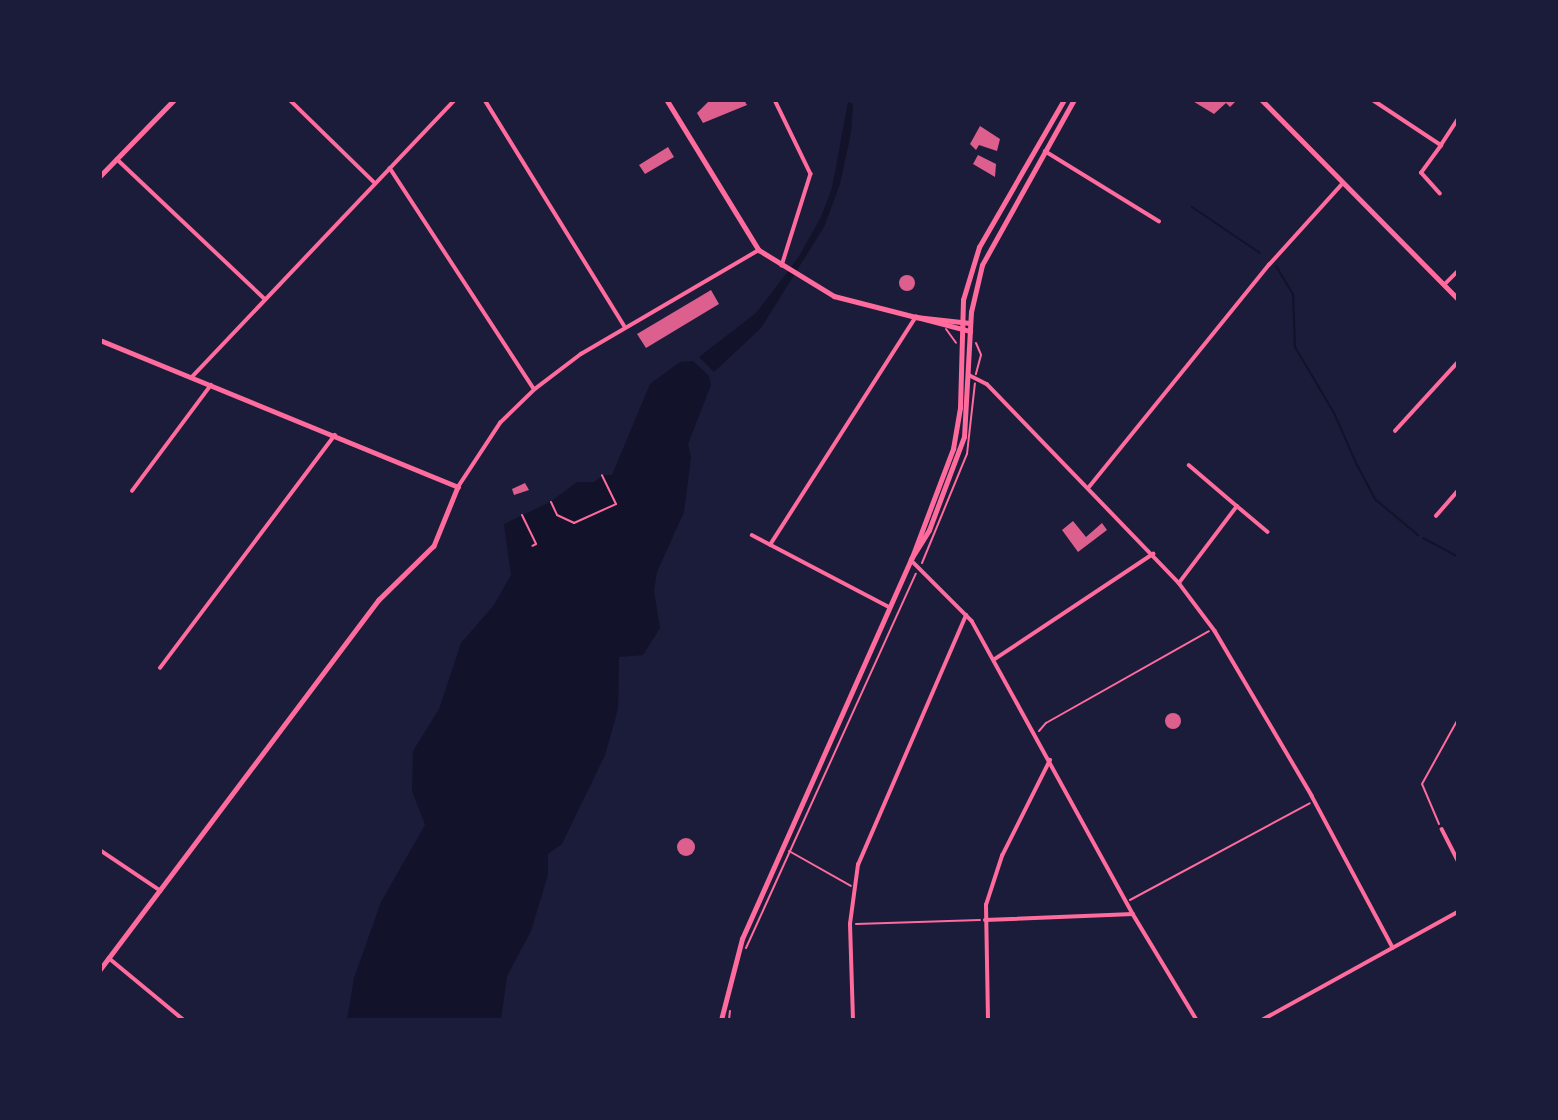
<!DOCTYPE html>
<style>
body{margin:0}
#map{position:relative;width:1558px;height:1120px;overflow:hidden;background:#1b1b3a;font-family:Rubik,sans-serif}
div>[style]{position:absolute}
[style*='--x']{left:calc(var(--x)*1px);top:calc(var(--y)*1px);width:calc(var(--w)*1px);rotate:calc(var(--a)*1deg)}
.water>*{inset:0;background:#12122b}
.stream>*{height:2px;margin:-1px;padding:0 1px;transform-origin:1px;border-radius:1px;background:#12122b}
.building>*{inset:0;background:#dd5f8e}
.round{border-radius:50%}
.path>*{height:2px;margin:-1px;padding:0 1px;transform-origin:1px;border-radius:1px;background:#ff6b9d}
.minor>*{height:3.5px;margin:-1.75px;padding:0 1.75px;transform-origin:1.75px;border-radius:1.75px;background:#ff6b9d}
.tertiary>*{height:4.5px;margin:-2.25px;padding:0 2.25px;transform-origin:2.25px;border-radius:2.25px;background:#ff6b9d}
span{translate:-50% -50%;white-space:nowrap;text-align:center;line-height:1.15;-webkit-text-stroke:6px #1b1b3a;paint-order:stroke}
.frame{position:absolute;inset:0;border:102px solid #1b1b3a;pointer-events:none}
</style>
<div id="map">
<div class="water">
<div style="clip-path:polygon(848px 102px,853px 104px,851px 133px,840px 184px,824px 227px,761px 328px,714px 372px,699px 357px,756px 313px,798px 258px,821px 217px,832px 188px)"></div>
<div style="clip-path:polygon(693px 361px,709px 376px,711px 385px,688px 444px,691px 457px,684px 512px,657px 572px,654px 591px,660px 628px,643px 655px,619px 657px,618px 709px,605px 755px,562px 844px,548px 854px,548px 875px,531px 931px,507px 976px,501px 1020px,347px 1020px,354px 978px,381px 902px,425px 825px,412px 791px,413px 751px,439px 709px,461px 643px,494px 605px,511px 575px,504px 524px,550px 502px,577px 482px,594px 482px,603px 475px,612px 475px,650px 384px,680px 362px)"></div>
</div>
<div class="stream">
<div style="--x:1192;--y:207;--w:82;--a:34.1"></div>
<div style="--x:1276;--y:266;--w:33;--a:59"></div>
<div style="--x:1293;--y:294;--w:53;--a:87.8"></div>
<div style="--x:1295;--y:347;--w:77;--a:59.4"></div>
<div style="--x:1334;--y:413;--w:57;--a:66.1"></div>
<div style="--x:1357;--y:465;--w:40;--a:62"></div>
<div style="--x:1376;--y:500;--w:55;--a:39.8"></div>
<div style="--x:1423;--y:538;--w:40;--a:28"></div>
</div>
<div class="building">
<div style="clip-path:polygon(710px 100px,744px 100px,747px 105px,703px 123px,697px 113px)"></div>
<div style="clip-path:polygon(1191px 100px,1237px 100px,1230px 107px,1226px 103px,1214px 114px)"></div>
<div style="clip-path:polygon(980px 126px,1000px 139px,997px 151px,979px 145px,976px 150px,970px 144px)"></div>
<div style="clip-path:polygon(668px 147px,674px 157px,645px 174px,639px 165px)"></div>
<div style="clip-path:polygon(978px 155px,996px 164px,995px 177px,973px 164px)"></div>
<div class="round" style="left:899px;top:275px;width:16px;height:16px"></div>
<div style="clip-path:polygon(711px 290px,719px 304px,646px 348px,637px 334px)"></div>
<div style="clip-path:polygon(525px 483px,529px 490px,514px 495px,512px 489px)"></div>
<div style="clip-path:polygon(1073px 521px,1086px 537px,1102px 523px,1107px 530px,1078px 552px,1062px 530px)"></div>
<div class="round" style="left:1165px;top:713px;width:16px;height:16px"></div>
<div class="round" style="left:677px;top:838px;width:18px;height:18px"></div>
</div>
<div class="path">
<div style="--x:946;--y:329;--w:17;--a:54"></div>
<div style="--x:976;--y:343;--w:13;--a:67"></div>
<div style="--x:981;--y:355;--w:20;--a:105"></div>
<div style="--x:551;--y:502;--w:14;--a:65"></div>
<div style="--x:557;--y:515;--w:19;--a:25"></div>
<div style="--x:574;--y:523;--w:46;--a:-24.3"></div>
<div style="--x:616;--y:504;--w:32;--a:-116"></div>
<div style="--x:522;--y:515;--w:32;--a:64"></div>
<div style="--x:536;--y:544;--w:4;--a:153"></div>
<div style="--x:922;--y:563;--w:118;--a:-67.6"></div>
<div style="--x:967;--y:454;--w:71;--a:-83.6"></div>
<div style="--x:1039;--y:731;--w:11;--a:-49"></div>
<div style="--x:1046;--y:723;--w:187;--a:-29.4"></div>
<div style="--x:1439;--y:824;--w:43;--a:-113"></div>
<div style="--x:1422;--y:784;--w:74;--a:-61"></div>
<div style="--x:789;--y:851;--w:71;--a:29.4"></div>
<div style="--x:1130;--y:900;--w:204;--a:-28.3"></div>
<div style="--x:856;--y:924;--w:124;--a:-1.8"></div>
<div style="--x:746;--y:948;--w:411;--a:-65.6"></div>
<div style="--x:729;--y:1020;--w:9;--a:-84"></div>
</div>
<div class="minor">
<div style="--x:290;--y:100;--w:119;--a:44.3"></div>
<div style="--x:485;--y:100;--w:267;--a:58.3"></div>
<div style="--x:775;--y:100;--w:82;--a:64.1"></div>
<div style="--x:811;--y:174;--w:96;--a:107.5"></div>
<div style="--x:1373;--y:100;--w:82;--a:33.5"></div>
<div style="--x:1441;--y:145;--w:31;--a:-57"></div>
<div style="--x:1045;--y:151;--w:134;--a:31.6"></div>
<div style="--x:117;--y:159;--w:204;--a:43.4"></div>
<div style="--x:390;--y:168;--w:264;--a:56.9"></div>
<div style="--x:1440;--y:194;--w:28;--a:-132"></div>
<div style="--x:1421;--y:173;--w:34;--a:-54"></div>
<div style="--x:1444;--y:285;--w:20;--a:-45"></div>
<div style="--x:969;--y:375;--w:20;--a:27"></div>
<div style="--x:987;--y:384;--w:277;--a:46"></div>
<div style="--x:1179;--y:583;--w:60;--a:53.1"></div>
<div style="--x:1215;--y:631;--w:191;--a:59.5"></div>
<div style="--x:1312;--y:796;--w:172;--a:61.9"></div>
<div style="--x:192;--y:377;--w:382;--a:-46.5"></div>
<div style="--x:1395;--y:431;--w:93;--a:-47.6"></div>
<div style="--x:1189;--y:465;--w:63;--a:40.5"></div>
<div style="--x:458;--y:487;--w:77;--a:-56.7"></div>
<div style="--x:500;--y:423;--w:49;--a:-44.2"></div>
<div style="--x:535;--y:389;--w:58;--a:-37.3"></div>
<div style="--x:581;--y:354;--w:206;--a:-30.3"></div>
<div style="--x:1089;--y:487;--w:286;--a:-51"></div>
<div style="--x:1269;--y:265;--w:110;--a:-47.9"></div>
<div style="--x:132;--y:491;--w:132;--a:-53.3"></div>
<div style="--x:1436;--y:516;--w:33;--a:-49"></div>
<div style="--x:752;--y:535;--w:155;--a:27.7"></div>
<div style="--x:770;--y:545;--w:271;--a:-57.4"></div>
<div style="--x:911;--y:560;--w:86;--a:45"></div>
<div style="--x:972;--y:621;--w:334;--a:61.2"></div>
<div style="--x:1133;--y:914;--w:124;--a:58.9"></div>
<div style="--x:1179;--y:583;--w:96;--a:-53"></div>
<div style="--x:1237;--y:506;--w:40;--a:40"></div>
<div style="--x:995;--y:659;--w:190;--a:-33.6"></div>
<div style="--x:160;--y:668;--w:291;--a:-53.1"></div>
<div style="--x:1442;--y:829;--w:35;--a:63"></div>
<div style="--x:100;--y:850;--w:73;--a:33.9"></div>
<div style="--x:985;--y:920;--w:148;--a:-2.3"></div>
<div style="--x:109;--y:958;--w:97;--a:39.6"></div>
<div style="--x:853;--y:1020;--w:96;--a:-91.8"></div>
<div style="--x:850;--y:924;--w:60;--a:-82.3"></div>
<div style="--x:858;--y:865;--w:272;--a:-66.6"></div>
<div style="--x:988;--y:1020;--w:115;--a:-91"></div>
<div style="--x:986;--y:905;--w:52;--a:-71.9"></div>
<div style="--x:1002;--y:856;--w:107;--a:-63.4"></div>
<div style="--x:1262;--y:1020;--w:224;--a:-28.9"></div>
</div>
<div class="tertiary">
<div style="--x:667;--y:100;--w:176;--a:58.5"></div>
<div style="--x:759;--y:250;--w:88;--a:31.5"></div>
<div style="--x:834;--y:296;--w:85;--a:14.4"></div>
<div style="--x:916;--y:317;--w:54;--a:6.3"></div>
<div style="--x:1262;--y:100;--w:279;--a:45.4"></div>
<div style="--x:100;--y:176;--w:106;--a:-45.8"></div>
<div style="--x:917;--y:317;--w:55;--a:14.8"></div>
<div style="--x:100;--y:340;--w:387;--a:22.3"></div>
<div style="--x:458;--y:487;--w:64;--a:112.1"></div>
<div style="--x:434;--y:546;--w:77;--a:135.5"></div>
<div style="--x:379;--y:600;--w:463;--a:127"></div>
<div style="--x:911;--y:559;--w:34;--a:-58"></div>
<div style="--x:929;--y:530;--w:99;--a:-69.4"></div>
<div style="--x:964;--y:437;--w:125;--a:-86.8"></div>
<div style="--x:971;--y:312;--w:48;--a:-76.8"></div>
<div style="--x:982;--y:265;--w:189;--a:-60.9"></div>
<div style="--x:721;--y:1020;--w:84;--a:-75.5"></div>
<div style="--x:742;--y:939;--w:415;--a:-66"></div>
<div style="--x:911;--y:560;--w:119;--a:-69.3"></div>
<div style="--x:953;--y:449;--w:42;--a:-80.3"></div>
<div style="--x:960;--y:408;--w:108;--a:-88.4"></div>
<div style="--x:963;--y:300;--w:55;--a:-73.2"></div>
<div style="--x:979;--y:247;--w:170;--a:-60"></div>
</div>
<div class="frame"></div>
</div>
